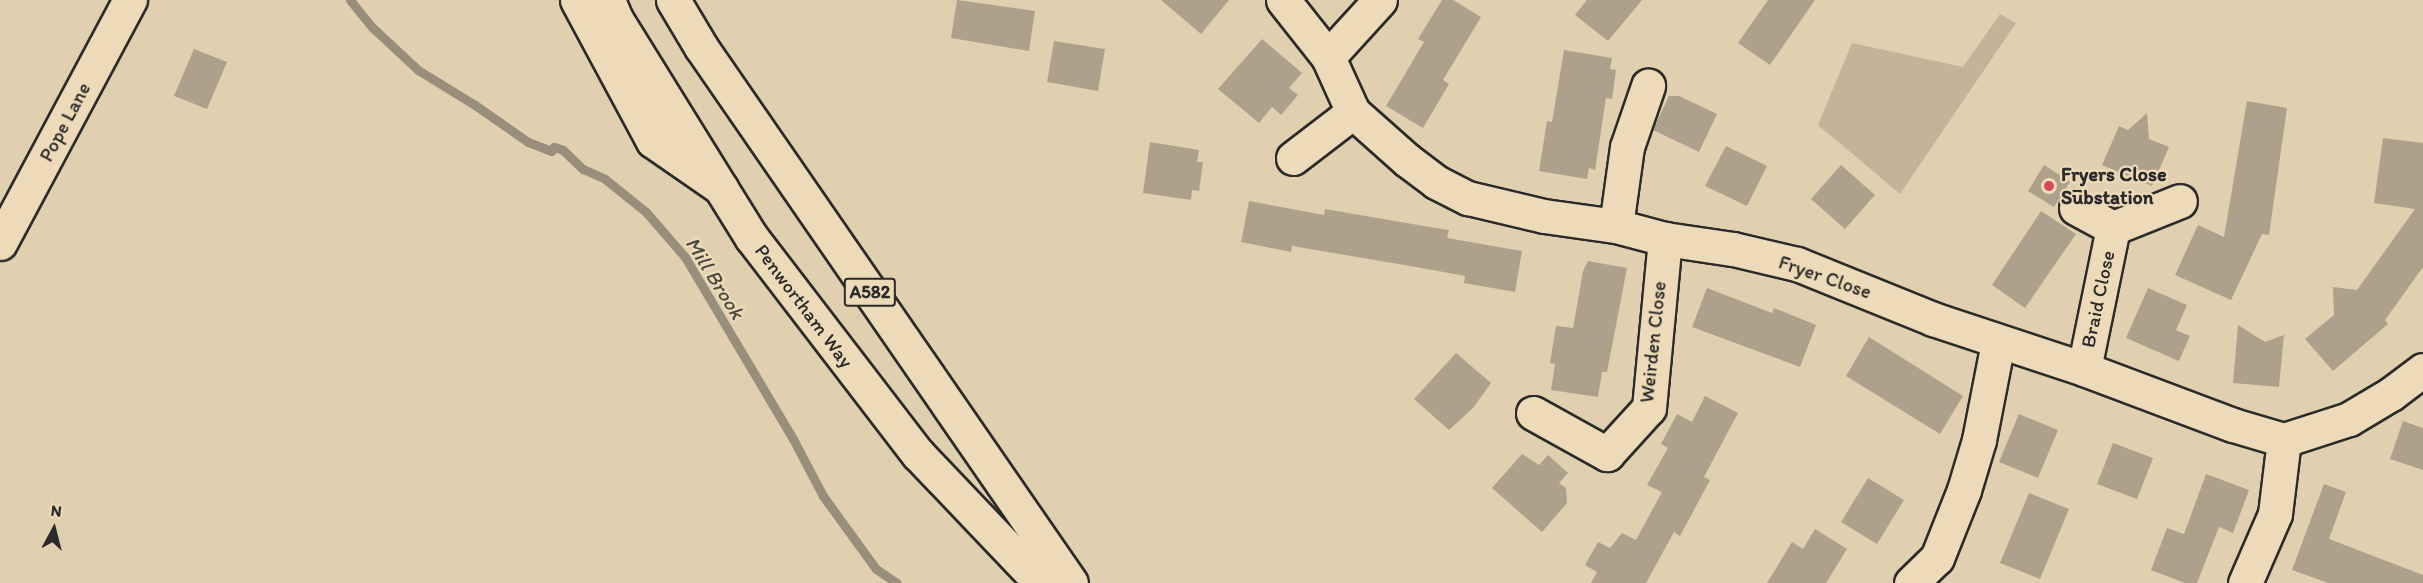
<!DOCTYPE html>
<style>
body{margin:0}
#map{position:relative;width:2423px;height:583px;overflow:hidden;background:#e1d0b0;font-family:Itim,sans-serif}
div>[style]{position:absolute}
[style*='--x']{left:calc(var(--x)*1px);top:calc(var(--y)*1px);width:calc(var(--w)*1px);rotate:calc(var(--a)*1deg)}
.green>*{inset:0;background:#c3b499}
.stream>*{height:9px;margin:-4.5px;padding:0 4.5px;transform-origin:4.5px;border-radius:4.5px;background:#998e7b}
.building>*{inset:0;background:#aea18b}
.roads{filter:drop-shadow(2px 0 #2b2b2b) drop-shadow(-2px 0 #2b2b2b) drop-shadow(0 2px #2b2b2b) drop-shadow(0 -2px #2b2b2b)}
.street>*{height:33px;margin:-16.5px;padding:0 16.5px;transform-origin:16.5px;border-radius:16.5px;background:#eddab8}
.secondary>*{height:33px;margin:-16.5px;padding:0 16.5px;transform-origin:16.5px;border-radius:16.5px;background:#eddab8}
.highway>*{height:33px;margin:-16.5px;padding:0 16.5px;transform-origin:16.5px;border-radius:16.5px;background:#eddab8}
.dots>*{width:16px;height:16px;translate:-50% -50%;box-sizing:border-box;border:3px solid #eddab8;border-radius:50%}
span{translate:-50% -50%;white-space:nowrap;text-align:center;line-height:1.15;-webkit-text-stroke:4.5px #eddab8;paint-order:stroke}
.shield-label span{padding:2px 4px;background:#eddab8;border:2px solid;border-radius:4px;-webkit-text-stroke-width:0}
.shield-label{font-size:18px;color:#2b2b2b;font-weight:700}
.street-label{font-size:20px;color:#2b2b2b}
.poi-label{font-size:20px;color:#2b2b2b;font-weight:700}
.left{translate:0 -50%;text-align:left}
.water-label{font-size:21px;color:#4c4943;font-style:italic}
.north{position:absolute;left:24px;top:499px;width:60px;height:60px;-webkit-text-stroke:4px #eddab8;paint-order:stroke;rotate:7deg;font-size:16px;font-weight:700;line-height:24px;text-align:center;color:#2b2b2b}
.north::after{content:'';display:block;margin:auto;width:21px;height:27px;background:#2b2b2b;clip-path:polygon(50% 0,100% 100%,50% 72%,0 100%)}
</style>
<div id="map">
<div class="green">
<div style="clip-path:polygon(2000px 14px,2016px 23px,1900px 194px,1818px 125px,1852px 43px,1963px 67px)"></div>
</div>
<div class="stream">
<div style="--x:350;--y:0;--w:36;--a:51"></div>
<div style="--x:373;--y:28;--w:62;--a:43"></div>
<div style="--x:418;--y:70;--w:67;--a:31.6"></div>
<div style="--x:475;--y:105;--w:65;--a:34.9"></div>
<div style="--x:528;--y:142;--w:25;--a:21"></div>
<div style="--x:551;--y:151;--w:5;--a:-53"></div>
<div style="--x:554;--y:147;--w:9;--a:18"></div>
<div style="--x:563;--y:150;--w:28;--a:44"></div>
<div style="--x:583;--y:169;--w:24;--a:24"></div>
<div style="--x:605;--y:179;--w:53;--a:38.8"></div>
<div style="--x:646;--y:212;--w:60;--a:49.1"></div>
<div style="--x:685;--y:257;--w:212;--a:59.3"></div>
<div style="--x:793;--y:439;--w:64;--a:62.2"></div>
<div style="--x:823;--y:496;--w:90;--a:54"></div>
<div style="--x:876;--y:569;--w:25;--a:34"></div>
</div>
<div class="building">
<div style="clip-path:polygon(957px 0,1035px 11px,1029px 51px,951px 38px)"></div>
<div style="clip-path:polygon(1161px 0,1229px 0,1201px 34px)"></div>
<div style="clip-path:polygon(1442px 0,1453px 0,1481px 17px,1443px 80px,1449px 84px,1423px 128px,1386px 106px,1424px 42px,1418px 39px)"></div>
<div style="clip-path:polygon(1587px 0,1642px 0,1608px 41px,1575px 15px)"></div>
<div style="clip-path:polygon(1768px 0,1815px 0,1770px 65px,1738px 43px)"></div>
<div style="clip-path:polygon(1262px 39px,1302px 73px,1289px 88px,1298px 95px,1281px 115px,1272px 107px,1259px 123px,1218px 89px)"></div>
<div style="clip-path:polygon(1054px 41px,1105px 49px,1098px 91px,1047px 82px)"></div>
<div style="clip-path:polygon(194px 49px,227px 62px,207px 109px,174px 96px)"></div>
<div style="clip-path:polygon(1564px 50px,1612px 58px,1610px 69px,1616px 70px,1612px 99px,1606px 98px,1595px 170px,1589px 168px,1587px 179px,1539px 171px,1547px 121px,1552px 122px)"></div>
<div style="clip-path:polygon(1669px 96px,1679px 96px,1717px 114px,1699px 152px,1653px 130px)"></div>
<div style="clip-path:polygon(2247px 101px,2287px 108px,2269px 235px,2262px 234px,2231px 300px,2175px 275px,2198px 225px,2224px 237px)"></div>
<div style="clip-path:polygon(2147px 113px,2149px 139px,2169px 147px,2152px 186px,2102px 165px,2119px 126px,2128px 130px)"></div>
<div style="clip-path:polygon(2383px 138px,2423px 143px,2423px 267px,2385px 320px,2388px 324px,2333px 371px,2305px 339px,2334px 315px,2333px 287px,2357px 290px,2415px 209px,2374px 203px)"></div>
<div style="clip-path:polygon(1150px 142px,1199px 150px,1197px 162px,1203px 162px,1199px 191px,1192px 190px,1191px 200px,1143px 193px)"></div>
<div style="clip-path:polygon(1726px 146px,1767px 166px,1747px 206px,1705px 186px)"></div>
<div style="clip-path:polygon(1841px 165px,1875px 195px,1845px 229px,1811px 199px)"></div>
<div style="clip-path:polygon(2044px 165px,2070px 182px,2054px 207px,2028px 191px)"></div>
<div style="clip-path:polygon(1249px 201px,1324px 215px,1325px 209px,1424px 226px,1449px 230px,1447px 238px,1522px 251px,1515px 292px,1464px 283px,1465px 276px,1416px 267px,1292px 246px,1291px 252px,1241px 242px)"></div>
<div style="clip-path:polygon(2041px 211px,2076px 234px,2025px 308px,1992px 285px)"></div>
<div style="clip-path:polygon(1588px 261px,1627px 268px,1607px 372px,1602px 372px,1598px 397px,1551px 390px,1555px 364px,1550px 363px,1556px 326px,1573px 328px,1583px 271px)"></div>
<div style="clip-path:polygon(1707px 288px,1772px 313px,1774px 308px,1816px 325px,1800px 367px,1692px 327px)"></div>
<div style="clip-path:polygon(2148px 288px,2187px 305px,2176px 330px,2190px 336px,2179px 361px,2126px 338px)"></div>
<div style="clip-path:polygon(2238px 325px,2265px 342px,2284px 335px,2279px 387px,2233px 383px)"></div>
<div style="clip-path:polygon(1869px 337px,1963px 396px,1940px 434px,1846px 376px)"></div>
<div style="clip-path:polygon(1456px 353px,1491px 383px,1473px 408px,1449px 430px,1414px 399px)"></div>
<div style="clip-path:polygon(1705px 396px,1738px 413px,1704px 477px,1710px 480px,1680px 536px,1674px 532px,1646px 583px,1591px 583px,1597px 572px,1585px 565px,1598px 542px,1610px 548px,1622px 533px,1636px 540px,1662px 492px,1647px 485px,1668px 448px,1661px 444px,1677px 414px,1692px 422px)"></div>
<div style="clip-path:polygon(2019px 414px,2058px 430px,2038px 478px,1999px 462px)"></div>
<div style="clip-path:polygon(2403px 421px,2423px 428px,2423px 470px,2390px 459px)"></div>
<div style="clip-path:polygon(2113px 443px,2153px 458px,2137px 499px,2097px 484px)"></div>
<div style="clip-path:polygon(1522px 454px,1539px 465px,1548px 455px,1568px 473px,1559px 483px,1566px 488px,1567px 503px,1542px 532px,1492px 488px)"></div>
<div style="clip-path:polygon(2206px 474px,2249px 490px,2233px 533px,2219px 527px,2197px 583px,2185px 583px,2151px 570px,2167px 528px,2184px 534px)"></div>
<div style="clip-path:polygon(1868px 478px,1904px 500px,1877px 544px,1841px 522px)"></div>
<div style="clip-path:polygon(2324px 484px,2346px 492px,2329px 539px,2423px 575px,2423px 583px,2328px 583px,2292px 570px)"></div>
<div style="clip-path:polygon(2029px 493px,2069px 509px,2040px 579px,2000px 563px)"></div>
<div style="clip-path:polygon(1815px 529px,1847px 549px,1826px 583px,1767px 583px,1792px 542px,1803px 549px)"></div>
</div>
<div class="roads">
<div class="street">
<div style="--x:1283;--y:0;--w:73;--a:51.7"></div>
<div style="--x:1328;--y:57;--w:60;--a:65.6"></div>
<div style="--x:1353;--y:112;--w:72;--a:41.6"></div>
<div style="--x:1407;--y:160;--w:36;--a:37"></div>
<div style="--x:1436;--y:182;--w:36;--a:27"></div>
<div style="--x:1468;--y:198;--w:78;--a:13.3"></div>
<div style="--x:1544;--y:216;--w:73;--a:7.9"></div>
<div style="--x:1616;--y:226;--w:51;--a:14.9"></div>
<div style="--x:1665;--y:239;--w:69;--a:8.4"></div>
<div style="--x:1733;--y:249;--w:66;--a:13.2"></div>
<div style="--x:1797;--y:264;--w:147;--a:22"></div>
<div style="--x:1933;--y:319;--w:159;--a:18.3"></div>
<div style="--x:2084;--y:369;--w:159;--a:20.6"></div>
<div style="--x:2233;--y:425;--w:53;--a:16.4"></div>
<div style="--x:2284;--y:440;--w:68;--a:-17.9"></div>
<div style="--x:2349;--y:419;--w:49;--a:-30.8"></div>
<div style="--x:2391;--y:394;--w:40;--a:-37"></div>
<div style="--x:1328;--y:57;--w:77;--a:-47.6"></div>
<div style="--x:1293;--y:158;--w:76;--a:-37.5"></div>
<div style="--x:2076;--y:208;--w:42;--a:28.4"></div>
<div style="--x:1616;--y:226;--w:80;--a:-82.1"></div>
<div style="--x:1627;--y:147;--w:65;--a:-71"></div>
<div style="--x:2084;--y:369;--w:144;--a:-78.4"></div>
<div style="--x:2113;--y:228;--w:72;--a:-21.9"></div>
<div style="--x:1533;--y:413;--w:85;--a:29"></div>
<div style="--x:1607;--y:454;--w:62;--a:-47.6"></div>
<div style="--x:1649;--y:408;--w:170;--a:-84.6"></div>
<div style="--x:1911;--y:583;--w:36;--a:-44"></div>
<div style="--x:1937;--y:558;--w:73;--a:-68.3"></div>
<div style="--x:1964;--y:490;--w:52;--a:-73.3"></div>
<div style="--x:1979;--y:440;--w:100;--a:-79"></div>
<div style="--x:2245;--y:583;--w:75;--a:-66.5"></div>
<div style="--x:2275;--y:514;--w:75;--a:-83.1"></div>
</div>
<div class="secondary">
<div style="--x:577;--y:0;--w:160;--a:61.7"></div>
<div style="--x:653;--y:141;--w:83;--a:34.7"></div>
<div style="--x:0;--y:243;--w:276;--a:-61.9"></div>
</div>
<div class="highway">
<div style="--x:608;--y:0;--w:21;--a:67"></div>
<div style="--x:616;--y:19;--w:258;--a:58.2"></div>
<div style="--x:752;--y:238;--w:272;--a:52.5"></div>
<div style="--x:918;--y:454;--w:178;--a:46.4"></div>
<div style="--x:673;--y:0;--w:55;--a:59.2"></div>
<div style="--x:701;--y:47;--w:651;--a:55.38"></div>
</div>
</div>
<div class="dots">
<div style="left:2049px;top:186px;background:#d1495b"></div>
</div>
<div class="shield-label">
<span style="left:870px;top:292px">A582</span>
</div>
<div class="street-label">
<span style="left:65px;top:122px;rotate:-62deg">Pope Lane</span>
<span style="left:1825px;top:277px;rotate:19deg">Fryer Close</span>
<span style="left:2098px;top:299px;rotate:-78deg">Braid Close</span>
<span style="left:804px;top:306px;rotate:53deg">Penwortham Way</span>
<span style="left:1653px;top:342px;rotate:-84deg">Weirden Close</span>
</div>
<div class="poi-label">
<span class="left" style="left:2061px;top:186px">Fryers Close<br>Substation</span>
</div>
<div class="water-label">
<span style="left:715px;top:278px;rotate:58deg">Mill Brook</span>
</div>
<div class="north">N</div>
</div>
